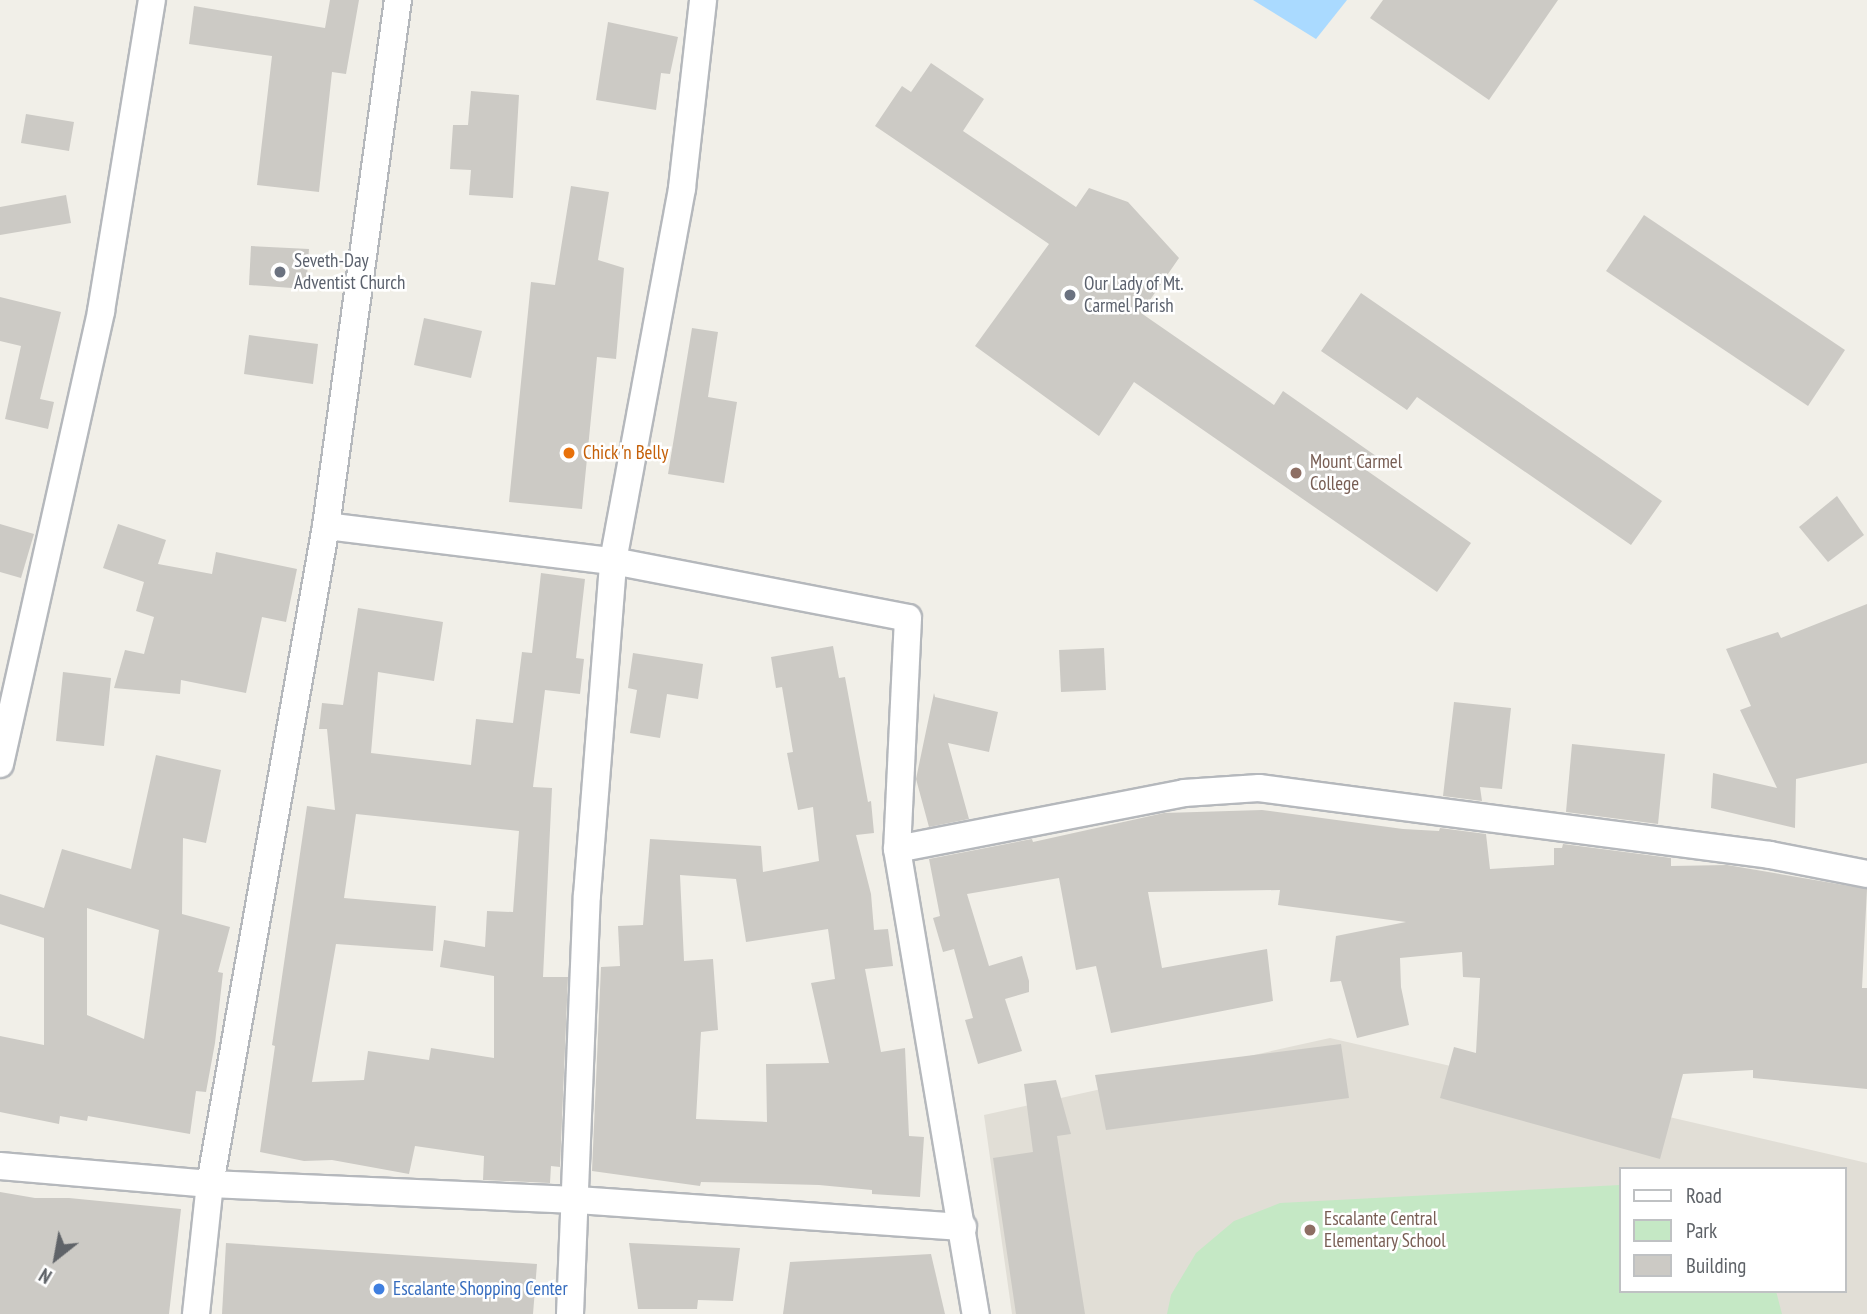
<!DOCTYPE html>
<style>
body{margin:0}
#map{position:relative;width:1867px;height:1314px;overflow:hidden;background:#f1efe8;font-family:"PT Sans Narrow",sans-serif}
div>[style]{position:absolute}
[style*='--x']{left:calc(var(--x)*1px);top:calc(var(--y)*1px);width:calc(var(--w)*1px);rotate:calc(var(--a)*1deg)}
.education>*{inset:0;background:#e1ded6}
.green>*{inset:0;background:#c5e8c5}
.water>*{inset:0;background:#aadaff}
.building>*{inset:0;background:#cccac5}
.roads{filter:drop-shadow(2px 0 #b5b8bc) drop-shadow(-2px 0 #b5b8bc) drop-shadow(0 2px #b5b8bc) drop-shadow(0 -2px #b5b8bc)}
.minor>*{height:26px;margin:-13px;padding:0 13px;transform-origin:13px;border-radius:13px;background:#fff}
.dots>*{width:19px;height:19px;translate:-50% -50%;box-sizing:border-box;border:4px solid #fff;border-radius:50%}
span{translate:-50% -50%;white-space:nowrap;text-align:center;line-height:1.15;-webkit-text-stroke:5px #fff;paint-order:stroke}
.worship-label{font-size:19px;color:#5b616d}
.left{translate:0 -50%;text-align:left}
.food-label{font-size:19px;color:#c56008}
.education-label{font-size:19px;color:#785e54}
.shop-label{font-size:19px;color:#366cbe}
.legend{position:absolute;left:1619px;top:1167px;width:228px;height:126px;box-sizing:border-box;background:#fff;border:2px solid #bfc1c3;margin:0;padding:9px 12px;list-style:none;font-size:21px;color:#5f6368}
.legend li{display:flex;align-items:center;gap:14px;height:35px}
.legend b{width:35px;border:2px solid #bfc1c3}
.north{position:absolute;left:21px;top:1223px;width:70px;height:70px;-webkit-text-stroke:5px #fff;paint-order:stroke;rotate:211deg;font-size:19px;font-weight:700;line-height:28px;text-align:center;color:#5f6368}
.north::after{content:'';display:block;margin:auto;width:24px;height:32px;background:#5f6368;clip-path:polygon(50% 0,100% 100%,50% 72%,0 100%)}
</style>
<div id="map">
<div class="education">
<div style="clip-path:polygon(evenodd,1330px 1038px,1867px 1163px,1867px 1314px,1012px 1314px,984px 1115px,1330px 1038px,1620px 1169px,1844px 1169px,1844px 1291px,1620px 1291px,1620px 1169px)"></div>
</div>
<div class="green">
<div style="clip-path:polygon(1620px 1185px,1620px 1291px,1776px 1291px,1782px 1314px,1167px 1314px,1171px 1295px,1196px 1253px,1234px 1221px,1280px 1203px)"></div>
</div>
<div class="water">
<div style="clip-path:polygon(1253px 0,1347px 0,1316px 39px)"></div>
</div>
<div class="building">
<div style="clip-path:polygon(330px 0,359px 0,346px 74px,332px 72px,319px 192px,257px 185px,272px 56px,189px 44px,194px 6px,325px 28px)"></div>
<div style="clip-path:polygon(1383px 0,1558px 0,1489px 100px,1370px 18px)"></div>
<div style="clip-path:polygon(608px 22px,678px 37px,670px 74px,661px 73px,656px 110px,596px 100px)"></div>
<div style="clip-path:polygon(931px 63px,984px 99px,963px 131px,1076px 207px,1089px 188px,1128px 202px,1179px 258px,1141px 313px,1274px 405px,1283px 391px,1376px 456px,1366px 470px,1471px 543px,1437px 592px,1134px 382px,1099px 436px,975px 346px,1049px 244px,875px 126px,902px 86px,911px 92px)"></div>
<div style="clip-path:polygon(471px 91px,519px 95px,513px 198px,469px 195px,471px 170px,450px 169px,453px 125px,468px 125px)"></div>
<div style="clip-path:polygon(26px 114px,74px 122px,69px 151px,21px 143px)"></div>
<div style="clip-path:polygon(571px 186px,609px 192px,598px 260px,624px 268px,616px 359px,597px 357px,582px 509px,509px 502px,531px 282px,555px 285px)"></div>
<div style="clip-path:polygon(66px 195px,71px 223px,0 235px,0 207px)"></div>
<div style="clip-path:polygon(1644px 215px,1845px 350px,1808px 406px,1606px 271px)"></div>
<div style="clip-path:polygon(251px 246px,309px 249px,306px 289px,249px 285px)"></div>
<div style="clip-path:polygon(1361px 293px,1662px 501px,1631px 545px,1417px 397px,1407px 410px,1321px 351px)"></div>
<div style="clip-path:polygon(0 297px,61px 312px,40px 399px,54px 402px,48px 429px,5px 419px,21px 346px,0 341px)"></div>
<div style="clip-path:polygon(424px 318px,482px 331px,471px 378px,414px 365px)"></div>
<div style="clip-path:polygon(692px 328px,718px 332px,708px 397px,737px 402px,724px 483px,668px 474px)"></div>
<div style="clip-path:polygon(249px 335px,318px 344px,313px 384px,244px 374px)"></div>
<div style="clip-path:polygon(1837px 496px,1864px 535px,1828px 562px,1799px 527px)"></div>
<div style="clip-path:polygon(0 524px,34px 534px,21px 578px,0 572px)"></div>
<div style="clip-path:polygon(118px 524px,166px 540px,158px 564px,212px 574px,216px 552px,297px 569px,286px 622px,262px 617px,246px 693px,181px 680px,180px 694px,114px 688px,125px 650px,144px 654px,154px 617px,136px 611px,144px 582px,103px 568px)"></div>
<div style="clip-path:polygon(evenodd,541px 573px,585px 579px,576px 658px,584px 659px,580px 694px,545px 690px,533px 787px,552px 788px,543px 977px,568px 977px,560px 1167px,551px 1166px,550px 1183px,483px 1180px,484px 1156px,415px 1146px,409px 1174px,332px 1160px,304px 1161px,260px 1152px,275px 1046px,272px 1045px,307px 806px,335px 810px,327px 729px,319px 729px,322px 703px,343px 705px,358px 608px,443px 622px,434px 681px,378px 672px,371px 753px,471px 765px,476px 719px,513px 723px,522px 652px,532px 653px,541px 573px,356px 814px,519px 831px,513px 912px,487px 911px,485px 947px,444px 940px,440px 967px,494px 976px,494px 1058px,431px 1048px,429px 1060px,368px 1051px,364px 1080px,312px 1082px,336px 944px,433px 951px,436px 906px,344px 898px,356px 814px)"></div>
<div style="clip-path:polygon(1867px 604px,1867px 763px,1796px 779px,1795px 828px,1711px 808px,1713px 773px,1777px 788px,1740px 710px,1751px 706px,1726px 649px,1778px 632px,1781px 638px)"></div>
<div style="clip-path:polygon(evenodd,833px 646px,839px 678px,845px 677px,868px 802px,871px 801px,874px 833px,856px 835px,871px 894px,874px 930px,888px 929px,893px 966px,865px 969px,881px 1052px,905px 1048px,909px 1136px,924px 1137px,920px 1197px,872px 1194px,872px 1190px,819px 1185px,701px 1182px,700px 1186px,592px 1171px,601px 967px,620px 966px,618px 926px,643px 925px,650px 839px,761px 846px,763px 872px,819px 861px,813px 807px,798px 810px,787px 753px,793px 752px,782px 687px,776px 688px,771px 657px,833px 646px,680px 875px,736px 879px,746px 942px,828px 929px,835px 979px,811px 983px,829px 1063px,766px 1064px,767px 1122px,696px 1119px,701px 1032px,718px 1030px,713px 959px,684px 961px,680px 875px)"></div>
<div style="clip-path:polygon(1104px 648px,1106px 690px,1061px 692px,1059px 650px)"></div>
<div style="clip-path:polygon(633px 653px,703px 664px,698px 699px,667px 694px,660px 738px,630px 733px,637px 690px,628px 688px)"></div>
<div style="clip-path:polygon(63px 672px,111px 678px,104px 746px,56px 741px)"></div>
<div style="clip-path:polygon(934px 693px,935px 697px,998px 712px,989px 752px,948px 743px,969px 819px,929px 827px,916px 779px)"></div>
<div style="clip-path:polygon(1454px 702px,1511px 708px,1502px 789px,1480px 787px,1482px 801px,1443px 796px)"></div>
<div style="clip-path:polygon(1572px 744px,1665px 754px,1658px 824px,1566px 812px)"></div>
<div style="clip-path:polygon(evenodd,156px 755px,221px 770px,206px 843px,183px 838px,182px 914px,230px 927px,218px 972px,223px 973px,215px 1043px,206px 1092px,196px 1091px,190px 1134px,88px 1116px,87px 1121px,60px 1116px,59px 1124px,0 1112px,0 1036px,44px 1045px,44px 938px,0 924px,0 894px,44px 908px,62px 849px,131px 869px,156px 755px,87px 908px,159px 930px,144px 1039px,87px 1015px,87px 908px)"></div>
<div style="clip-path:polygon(1262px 810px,1403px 829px,1439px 831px,1440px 828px,1486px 834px,1490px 869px,1554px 865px,1554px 848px,1562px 848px,1563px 844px,1671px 858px,1671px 866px,1727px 865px,1867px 889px,1862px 988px,1867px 988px,1867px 1089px,1753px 1078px,1753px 1070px,1683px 1074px,1660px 1159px,1440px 1098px,1454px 1047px,1476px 1053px,1480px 978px,1463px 977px,1462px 952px,1400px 958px,1401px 987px,1409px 1025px,1357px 1038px,1341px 981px,1330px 982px,1336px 936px,1406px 922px,1278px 905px,1280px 890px,1148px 892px,1162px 968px,1267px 949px,1273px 1001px,1111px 1033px,1096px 966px,1076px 970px,1059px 878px,967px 894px,989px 966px,1022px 956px,1029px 981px,1029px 992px,1005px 999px,1022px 1051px,978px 1064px,965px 1020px,973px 1018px,954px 949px,943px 952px,933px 918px,940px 916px,929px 859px,1032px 839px,1033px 842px,1164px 813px)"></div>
<div style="clip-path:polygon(1341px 1044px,1349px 1098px,1106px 1130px,1095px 1075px)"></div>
<div style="clip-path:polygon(1056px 1080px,1071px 1134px,1057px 1136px,1085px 1314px,1016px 1314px,993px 1158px,1033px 1152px,1024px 1084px)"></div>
<div style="clip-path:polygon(0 1192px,35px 1198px,69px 1198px,181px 1209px,169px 1314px,0 1314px)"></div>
<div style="clip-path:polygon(226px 1243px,537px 1264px,533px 1314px,222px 1314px)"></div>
<div style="clip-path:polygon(629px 1243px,740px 1248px,733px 1301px,698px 1300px,697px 1309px,638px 1309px)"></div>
<div style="clip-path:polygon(931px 1254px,945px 1314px,783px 1314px,790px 1262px)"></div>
</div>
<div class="roads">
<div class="minor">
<div style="--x:326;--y:526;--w:289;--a:7"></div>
<div style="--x:613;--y:561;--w:300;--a:10.9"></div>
<div style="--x:908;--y:618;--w:231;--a:92.7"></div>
<div style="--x:897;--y:849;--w:472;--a:80.4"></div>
<div style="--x:0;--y:764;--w:464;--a:-77.4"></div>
<div style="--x:101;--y:311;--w:315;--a:-80.7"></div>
<div style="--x:897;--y:849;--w:292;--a:-11"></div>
<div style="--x:1184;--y:793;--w:75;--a:-3.8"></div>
<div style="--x:1259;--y:788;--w:515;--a:7.47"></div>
<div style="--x:1770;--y:855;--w:99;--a:11.1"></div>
<div style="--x:0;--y:1166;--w:211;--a:4.9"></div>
<div style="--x:210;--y:1184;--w:366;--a:2.5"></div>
<div style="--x:576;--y:1200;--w:388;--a:4"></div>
<div style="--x:196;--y:1314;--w:131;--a:-83.9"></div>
<div style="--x:210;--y:1184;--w:668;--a:-80"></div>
<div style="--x:326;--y:526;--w:531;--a:-82.21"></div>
<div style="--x:570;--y:1314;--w:419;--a:-87.7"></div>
<div style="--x:587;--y:895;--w:335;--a:-85.5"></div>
<div style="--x:613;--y:561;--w:379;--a:-79.5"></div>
<div style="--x:682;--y:188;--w:189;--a:-83.6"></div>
</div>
</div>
<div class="dots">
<div style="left:280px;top:272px;background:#6b7280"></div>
<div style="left:1070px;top:295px;background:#6b7280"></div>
<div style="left:569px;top:453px;background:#e8710a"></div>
<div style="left:1296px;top:473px;background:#8d6e63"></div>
<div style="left:1310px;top:1230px;background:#8d6e63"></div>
<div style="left:379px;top:1289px;background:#3f7fe0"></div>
</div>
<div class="worship-label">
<span class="left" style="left:294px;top:272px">Seveth-Day<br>Adventist Church</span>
<span class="left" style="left:1084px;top:295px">Our Lady of Mt.<br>Carmel Parish</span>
</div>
<div class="food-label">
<span class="left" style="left:583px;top:453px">Chick 'n Belly</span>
</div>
<div class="education-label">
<span class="left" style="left:1310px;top:473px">Mount Carmel<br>College</span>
<span class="left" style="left:1324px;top:1230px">Escalante Central<br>Elementary School</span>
</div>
<div class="shop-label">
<span class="left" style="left:393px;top:1289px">Escalante Shopping Center</span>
</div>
<ul class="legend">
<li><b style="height:9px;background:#fff"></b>Road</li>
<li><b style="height:19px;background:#c5e8c5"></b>Park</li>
<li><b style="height:19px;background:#cccac5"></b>Building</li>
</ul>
<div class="north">N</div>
</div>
